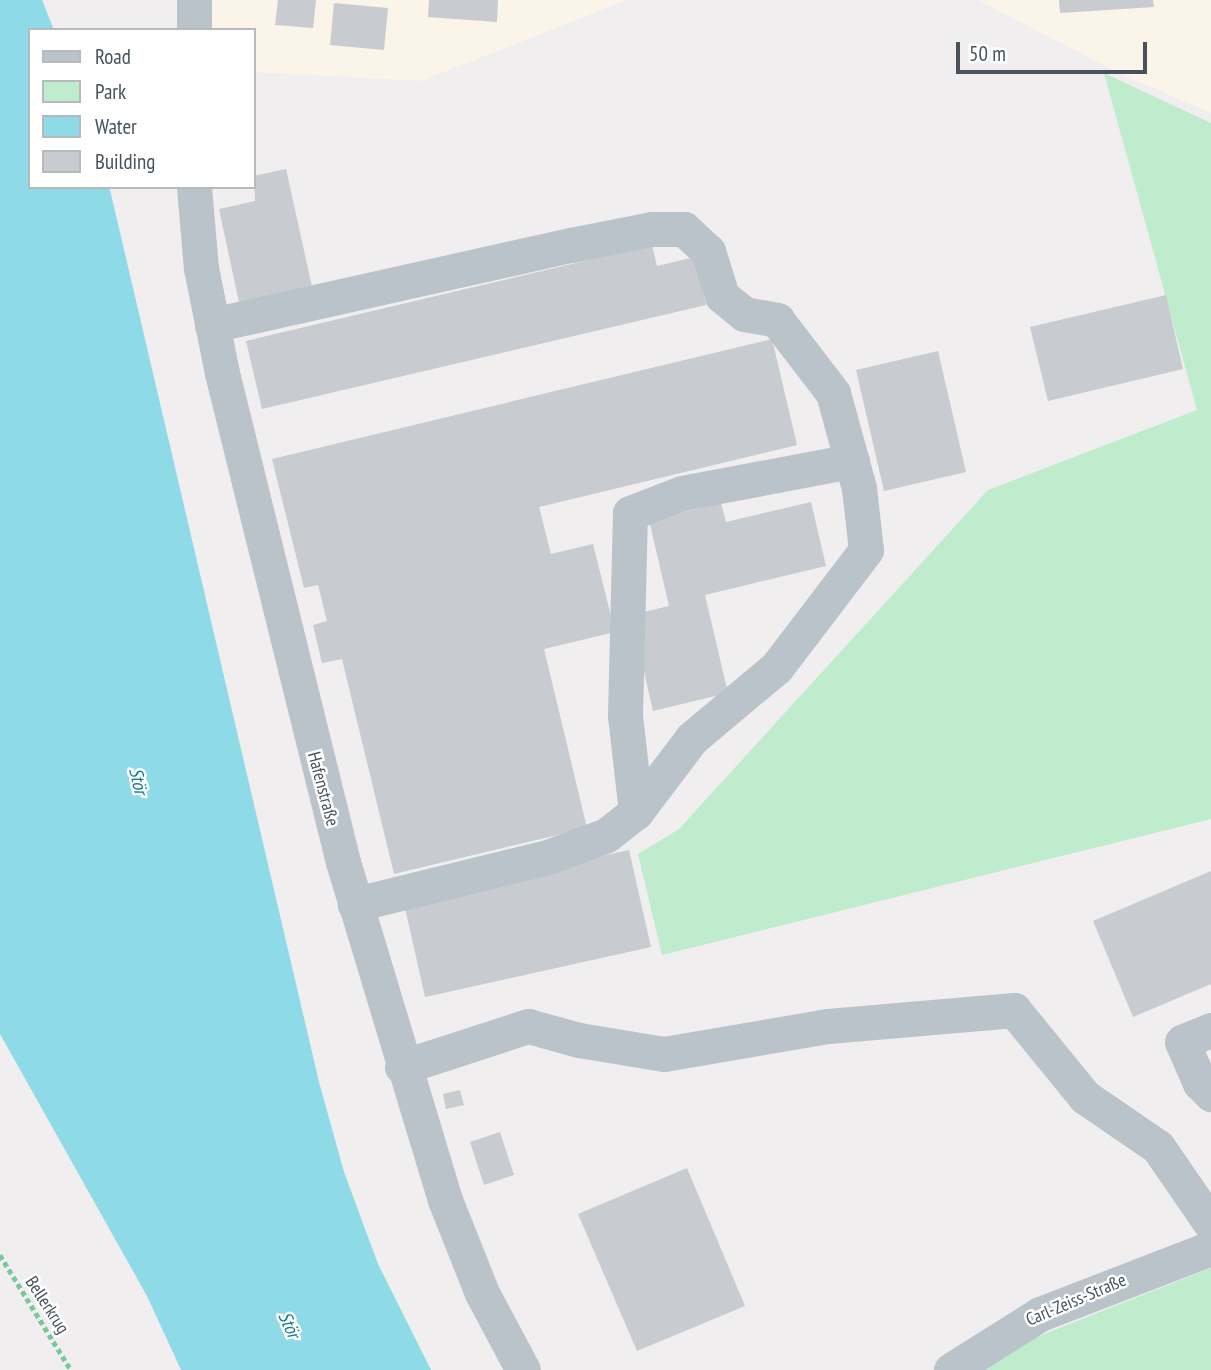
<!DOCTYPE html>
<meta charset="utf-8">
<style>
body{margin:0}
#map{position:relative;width:1211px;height:1370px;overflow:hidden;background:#f0eeee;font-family:"PT Sans Narrow",sans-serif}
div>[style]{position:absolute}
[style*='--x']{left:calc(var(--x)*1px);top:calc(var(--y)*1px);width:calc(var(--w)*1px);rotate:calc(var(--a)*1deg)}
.commercial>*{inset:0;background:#fbf4e8}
.green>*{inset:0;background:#beeccd}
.water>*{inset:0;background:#8edae6}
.building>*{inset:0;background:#c8cbd0}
.path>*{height:4.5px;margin-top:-2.25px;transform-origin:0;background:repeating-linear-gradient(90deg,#78c89b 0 5px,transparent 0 8.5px)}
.minor>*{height:35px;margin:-17.5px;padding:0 17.5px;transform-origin:17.5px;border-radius:17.5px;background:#bac3ca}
span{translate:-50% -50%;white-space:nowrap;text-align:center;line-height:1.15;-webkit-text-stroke:5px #fff;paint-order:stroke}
.street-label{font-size:18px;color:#47525a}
.water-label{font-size:19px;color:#157f92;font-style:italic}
.legend{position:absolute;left:28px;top:28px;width:228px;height:161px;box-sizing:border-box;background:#fff;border:2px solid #b5babd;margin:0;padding:9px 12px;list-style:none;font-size:21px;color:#47525a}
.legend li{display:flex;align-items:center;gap:14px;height:35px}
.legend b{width:35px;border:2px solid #b5babd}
.scale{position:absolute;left:956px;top:42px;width:191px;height:32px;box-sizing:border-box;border:4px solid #47525a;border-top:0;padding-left:9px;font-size:21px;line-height:24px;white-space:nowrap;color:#47525a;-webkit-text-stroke:5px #fff;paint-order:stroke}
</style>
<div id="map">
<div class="commercial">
<div style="clip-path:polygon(212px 0,627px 0,421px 81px,254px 72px,254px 30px,211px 30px)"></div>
<div style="clip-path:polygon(978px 0,1211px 0,1211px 113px,1117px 72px)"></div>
</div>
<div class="green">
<div style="clip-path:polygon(1104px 73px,1211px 123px,1211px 819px,662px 955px,638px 854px,679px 829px,988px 490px,1197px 410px)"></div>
<div style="clip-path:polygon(1211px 1268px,1211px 1370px,980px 1370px,1024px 1342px)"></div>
</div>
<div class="water">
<div style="clip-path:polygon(0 0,42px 0,54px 30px,30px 30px,30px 187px,109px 187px,111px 194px,319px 1082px,344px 1172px,378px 1264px,431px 1370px,181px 1370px,147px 1296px,0 1034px)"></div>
</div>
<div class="building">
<div style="clip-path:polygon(278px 0,316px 0,313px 28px,275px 25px)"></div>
<div style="clip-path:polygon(429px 0,498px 0,497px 22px,428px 17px)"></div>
<div style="clip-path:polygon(1059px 0,1153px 0,1154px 7px,1060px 13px)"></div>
<div style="clip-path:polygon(334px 3px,388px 8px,384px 50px,330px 45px)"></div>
<div style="clip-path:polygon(286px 169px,313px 291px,240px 307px,219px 209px,255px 201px,254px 176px)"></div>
<div style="clip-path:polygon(652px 245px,657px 266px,695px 257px,706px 305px,262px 409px,246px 341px)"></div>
<div style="clip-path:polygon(1166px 295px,1183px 369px,1048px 401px,1030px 327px)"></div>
<div style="clip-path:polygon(772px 339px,797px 445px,539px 507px,551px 554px,593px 544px,615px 632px,544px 649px,587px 828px,394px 874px,342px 659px,322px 663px,313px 625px,327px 621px,318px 585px,304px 588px,272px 459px)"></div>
<div style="clip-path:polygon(938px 351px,966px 472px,884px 491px,856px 370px)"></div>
<div style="clip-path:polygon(811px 502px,826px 566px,705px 595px,728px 693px,653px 711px,631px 615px,669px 606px,649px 520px,721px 503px,726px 522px)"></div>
<div style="clip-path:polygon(629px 850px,651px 947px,425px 997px,403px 899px)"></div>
<div style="clip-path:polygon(1211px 871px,1211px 984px,1133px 1017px,1093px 921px)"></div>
<div style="clip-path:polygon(460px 1090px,464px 1105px,446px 1109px,443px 1094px)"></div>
<div style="clip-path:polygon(500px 1132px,514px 1175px,484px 1185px,470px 1142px)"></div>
<div style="clip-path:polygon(687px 1168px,745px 1306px,637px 1351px,578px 1214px)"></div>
</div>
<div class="path">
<div style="--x:0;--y:1255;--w:135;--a:58.3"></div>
</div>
<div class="minor">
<div style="--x:194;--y:30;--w:30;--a:-90"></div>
<div style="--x:194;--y:187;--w:81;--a:85.1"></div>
<div style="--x:201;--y:268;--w:107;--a:78.7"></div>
<div style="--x:222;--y:373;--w:504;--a:76.1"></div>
<div style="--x:343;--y:862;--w:353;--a:73.2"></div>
<div style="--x:445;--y:1200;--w:100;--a:68.3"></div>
<div style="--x:482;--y:1293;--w:87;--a:62"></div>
<div style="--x:212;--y:325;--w:368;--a:-12.6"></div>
<div style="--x:571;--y:245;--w:83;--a:-11.2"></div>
<div style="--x:652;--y:229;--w:32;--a:0"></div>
<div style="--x:684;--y:229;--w:33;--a:43"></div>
<div style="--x:708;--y:251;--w:47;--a:72.7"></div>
<div style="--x:722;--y:296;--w:28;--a:39"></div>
<div style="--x:744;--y:314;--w:34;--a:10"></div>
<div style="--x:777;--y:320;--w:92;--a:52.5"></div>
<div style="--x:833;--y:393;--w:98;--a:74.7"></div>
<div style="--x:859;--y:488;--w:62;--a:83.6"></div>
<div style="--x:866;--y:550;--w:147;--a:127.3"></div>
<div style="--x:777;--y:667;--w:111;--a:140.1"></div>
<div style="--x:692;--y:738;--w:93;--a:127.1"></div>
<div style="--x:636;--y:812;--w:37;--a:142"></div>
<div style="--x:607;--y:835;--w:63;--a:159.6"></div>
<div style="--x:548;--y:857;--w:199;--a:166.3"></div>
<div style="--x:636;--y:812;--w:97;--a:-96.5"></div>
<div style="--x:625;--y:716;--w:203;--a:-88.6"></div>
<div style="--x:630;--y:513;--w:56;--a:-21"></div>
<div style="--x:682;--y:493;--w:173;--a:-10.7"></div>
<div style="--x:1211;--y:1030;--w:31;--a:158"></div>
<div style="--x:1182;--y:1042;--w:45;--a:66.3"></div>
<div style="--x:1200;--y:1083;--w:16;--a:45"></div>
<div style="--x:402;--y:1067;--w:133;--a:-18"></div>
<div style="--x:528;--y:1026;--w:53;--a:15.4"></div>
<div style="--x:579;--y:1040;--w:86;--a:9.4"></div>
<div style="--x:664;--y:1054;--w:166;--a:-9.7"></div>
<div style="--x:828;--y:1026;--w:187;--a:-4.9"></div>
<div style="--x:1014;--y:1010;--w:112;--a:50.8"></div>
<div style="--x:1085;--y:1097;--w:88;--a:34.4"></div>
<div style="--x:1158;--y:1147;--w:93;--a:55.5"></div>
<div style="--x:951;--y:1370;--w:105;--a:-32.2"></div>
<div style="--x:1040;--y:1314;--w:183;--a:-21.1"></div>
</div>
<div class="street-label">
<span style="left:323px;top:789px;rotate:75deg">Hafenstraße</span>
<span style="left:1076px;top:1300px;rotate:-23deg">Carl-Zeiss-Straße</span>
<span style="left:47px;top:1305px;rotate:57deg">Bellerkrug</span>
</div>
<div class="water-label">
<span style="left:138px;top:781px;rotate:77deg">Stör</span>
<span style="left:289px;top:1325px;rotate:66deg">Stör</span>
</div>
<ul class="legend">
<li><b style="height:9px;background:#bac3ca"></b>Road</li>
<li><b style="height:19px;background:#beeccd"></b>Park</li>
<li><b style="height:19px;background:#8edae6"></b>Water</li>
<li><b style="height:19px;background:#c8cbd0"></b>Building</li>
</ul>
<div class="scale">50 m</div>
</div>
